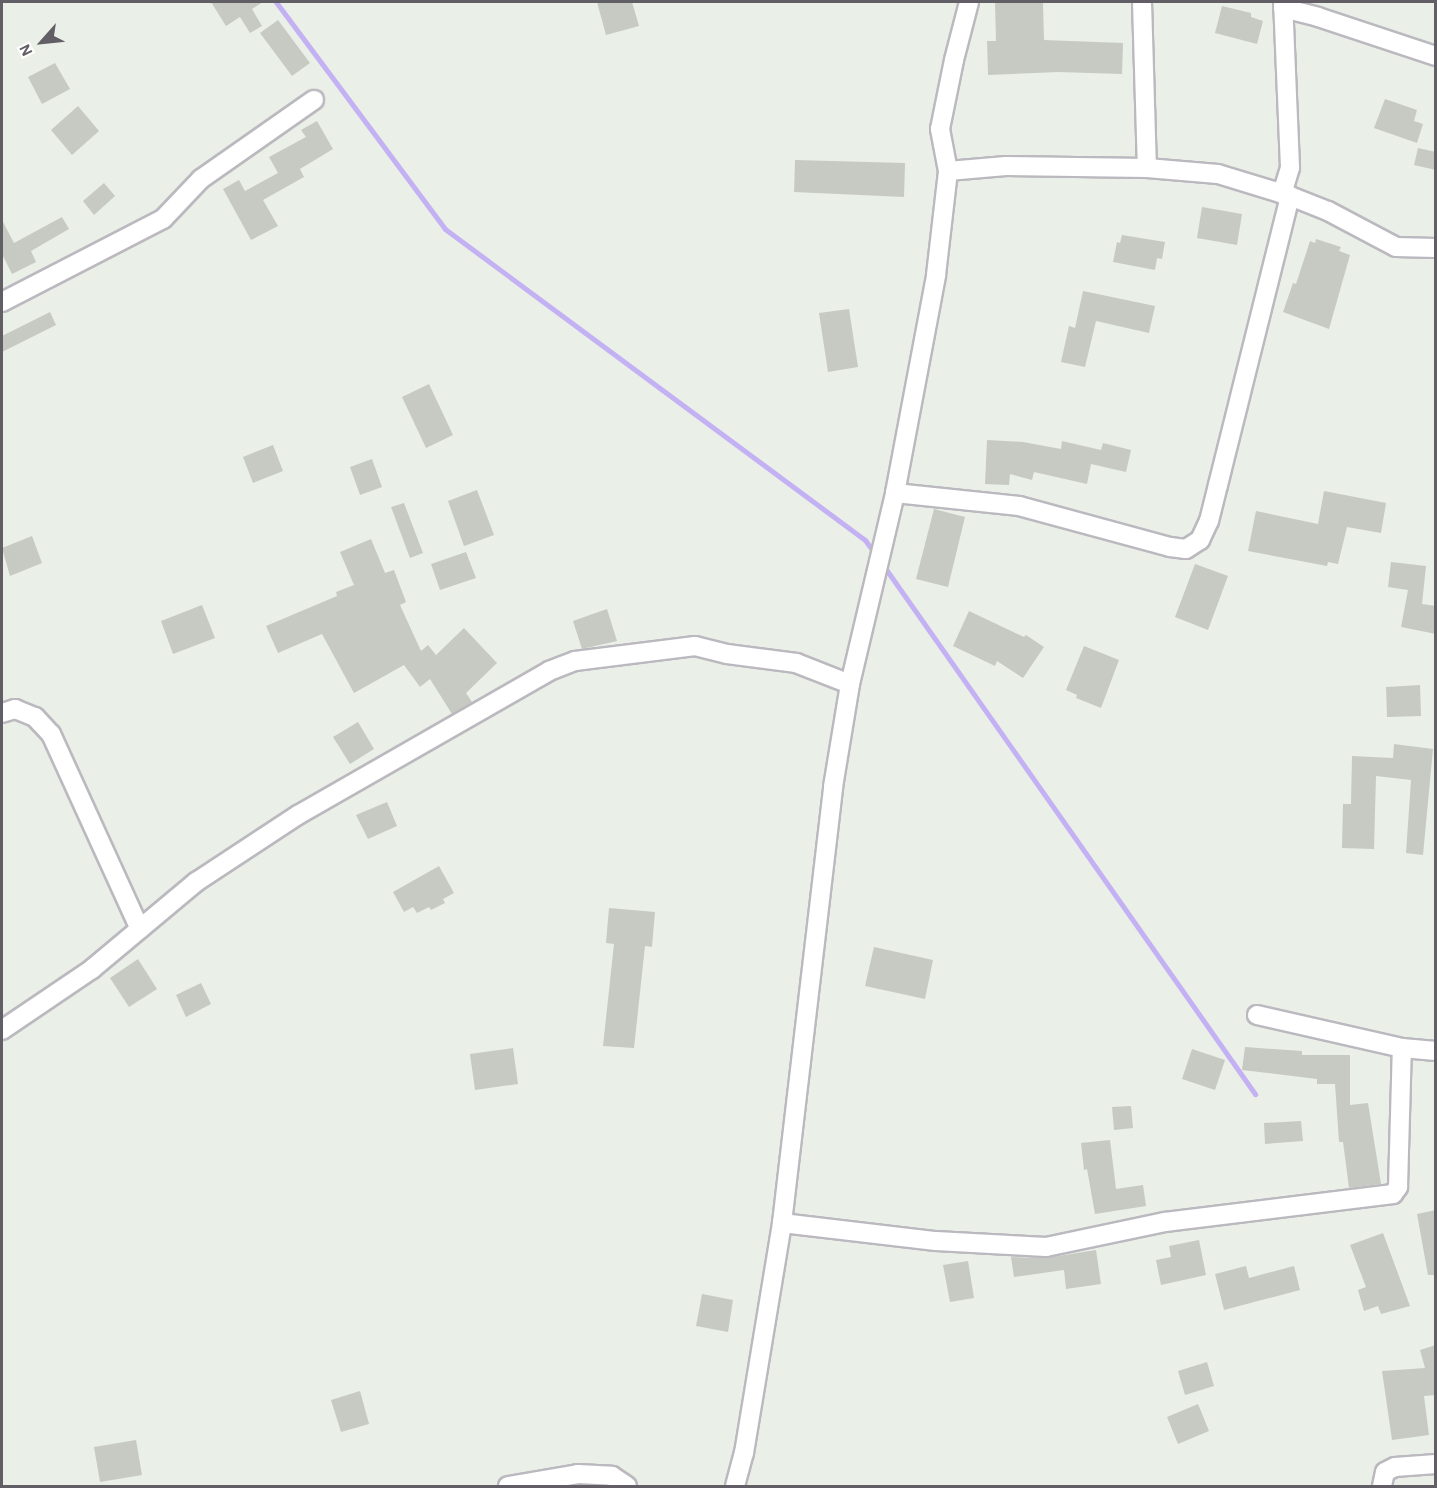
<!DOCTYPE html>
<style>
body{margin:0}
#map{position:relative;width:1437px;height:1488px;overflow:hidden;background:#eaefe7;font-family:"Alegreya Sans",sans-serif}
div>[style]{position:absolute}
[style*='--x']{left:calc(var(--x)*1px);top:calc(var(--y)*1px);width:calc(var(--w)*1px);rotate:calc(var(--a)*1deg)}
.stream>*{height:5px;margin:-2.5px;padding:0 2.5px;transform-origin:2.5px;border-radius:2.5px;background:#c3b1f4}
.building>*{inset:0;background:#c6cac3}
.roads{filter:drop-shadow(2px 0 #bbb9bf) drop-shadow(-2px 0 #bbb9bf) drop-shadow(0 2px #bbb9bf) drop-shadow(0 -2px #bbb9bf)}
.street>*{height:18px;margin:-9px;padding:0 9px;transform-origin:9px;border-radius:9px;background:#fff}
span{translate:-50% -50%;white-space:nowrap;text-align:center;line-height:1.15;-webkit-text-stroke:5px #fff;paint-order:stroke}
.frame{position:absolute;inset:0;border:3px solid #615e65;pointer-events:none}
.north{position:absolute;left:12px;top:12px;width:60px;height:60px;-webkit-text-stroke:4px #fff;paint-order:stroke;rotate:243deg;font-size:16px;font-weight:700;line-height:24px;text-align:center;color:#615e65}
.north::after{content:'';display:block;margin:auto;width:21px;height:27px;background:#615e65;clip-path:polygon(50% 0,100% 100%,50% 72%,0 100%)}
</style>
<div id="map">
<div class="stream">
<div style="--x:276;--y:2;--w:283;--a:53.3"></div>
<div style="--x:445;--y:229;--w:523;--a:36.52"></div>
<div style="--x:865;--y:540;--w:19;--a:54"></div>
<div style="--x:883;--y:565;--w:647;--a:54.88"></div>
</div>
<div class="building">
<div style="clip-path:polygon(211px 2px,263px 2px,252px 9px,262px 26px,250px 33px,240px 17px,226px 26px)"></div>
<div style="clip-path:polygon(597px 2px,632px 2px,639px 26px,606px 35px)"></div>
<div style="clip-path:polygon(995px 2px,1043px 3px,1044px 40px,1123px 43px,1122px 74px,1058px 72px,988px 75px,987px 41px,996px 41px)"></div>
<div style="clip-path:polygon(1222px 6px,1251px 13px,1251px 17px,1263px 21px,1257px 44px,1215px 33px)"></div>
<div style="clip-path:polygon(278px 20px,310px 63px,292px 76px,260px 33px)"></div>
<div style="clip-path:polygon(55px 63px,70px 89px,42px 104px,28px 77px)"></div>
<div style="clip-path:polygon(1385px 99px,1417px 110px,1414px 121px,1423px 124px,1417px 143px,1374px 128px)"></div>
<div style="clip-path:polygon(78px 106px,99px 131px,72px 155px,51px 130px)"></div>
<div style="clip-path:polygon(317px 121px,333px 149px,300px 169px,304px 177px,263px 200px,278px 226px,251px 240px,223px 189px,239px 180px,245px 191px,278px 173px,269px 157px,306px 137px,301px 130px)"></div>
<div style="clip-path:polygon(1418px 148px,1436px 152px,1436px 170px,1414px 165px)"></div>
<div style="clip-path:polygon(795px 160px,905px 163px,904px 197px,794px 192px)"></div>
<div style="clip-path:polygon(104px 183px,115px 196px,94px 215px,83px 201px)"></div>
<div style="clip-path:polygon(1202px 207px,1242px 214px,1237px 245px,1197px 238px)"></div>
<div style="clip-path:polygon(62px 217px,69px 229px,31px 251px,36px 262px,12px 274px,2px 254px,2px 220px,14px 243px)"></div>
<div style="clip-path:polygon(1122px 235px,1165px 242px,1162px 259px,1157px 258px,1155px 270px,1113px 262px,1117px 242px,1120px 243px)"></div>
<div style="clip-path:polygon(1316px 239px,1341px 247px,1339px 251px,1350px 255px,1329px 329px,1283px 312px,1293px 283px,1296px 284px,1310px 241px,1315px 243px)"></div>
<div style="clip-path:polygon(1083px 291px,1155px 306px,1149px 333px,1096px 321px,1085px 367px,1061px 362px,1069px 326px,1075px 328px)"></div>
<div style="clip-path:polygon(849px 309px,858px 367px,828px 372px,819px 313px)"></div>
<div style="clip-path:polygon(50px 312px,56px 325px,2px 352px,2px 336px)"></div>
<div style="clip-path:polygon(429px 384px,453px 435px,426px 448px,402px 397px)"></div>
<div style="clip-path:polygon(987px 440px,1023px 442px,1061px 449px,1062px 441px,1101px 450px,1103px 443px,1131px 450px,1126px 472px,1091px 464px,1087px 484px,1034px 472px,1032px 480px,1010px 474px,1009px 485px,985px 484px)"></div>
<div style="clip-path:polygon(273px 445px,283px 471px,253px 483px,243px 457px)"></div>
<div style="clip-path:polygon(372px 459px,382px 487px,360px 495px,350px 467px)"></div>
<div style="clip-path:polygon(477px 490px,494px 535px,464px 546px,448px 501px)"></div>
<div style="clip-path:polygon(1324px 491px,1386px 503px,1381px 533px,1347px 527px,1338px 564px,1328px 562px,1327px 566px,1248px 551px,1256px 511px,1318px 524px)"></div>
<div style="clip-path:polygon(404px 503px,423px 553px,410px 558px,391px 507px)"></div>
<div style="clip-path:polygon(934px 509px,965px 517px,948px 587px,916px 579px)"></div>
<div style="clip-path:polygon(32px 536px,42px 563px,10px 576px,2px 548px)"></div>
<div style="clip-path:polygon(371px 539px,385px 573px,394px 570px,406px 602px,400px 605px,421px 651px,428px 645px,436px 655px,464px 628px,497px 663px,466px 693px,472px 702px,452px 714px,430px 679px,420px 687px,404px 665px,354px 693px,322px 634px,278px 653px,266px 626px,337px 596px,336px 592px,354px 585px,340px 552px)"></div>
<div style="clip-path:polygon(466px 552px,476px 578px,440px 590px,431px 564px)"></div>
<div style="clip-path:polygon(1391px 562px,1426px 566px,1422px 604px,1436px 606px,1436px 634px,1401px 627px,1408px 590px,1388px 587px)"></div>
<div style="clip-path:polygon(1195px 564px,1228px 576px,1208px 630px,1175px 617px)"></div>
<div style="clip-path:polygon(202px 605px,215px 638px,173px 654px,161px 621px)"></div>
<div style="clip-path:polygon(607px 609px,617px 641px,582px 649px,573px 621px)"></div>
<div style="clip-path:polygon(969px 611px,1024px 637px,1026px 635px,1044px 647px,1023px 678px,997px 661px,995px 666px,953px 646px)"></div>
<div style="clip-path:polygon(1084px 646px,1119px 660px,1101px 708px,1076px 698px,1077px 695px,1066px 690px)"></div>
<div style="clip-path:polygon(1420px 685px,1421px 716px,1387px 717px,1386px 687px)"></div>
<div style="clip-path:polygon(358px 722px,374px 749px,350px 764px,333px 737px)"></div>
<div style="clip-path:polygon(1394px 744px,1433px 749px,1423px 855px,1406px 853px,1411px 780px,1376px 776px,1374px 849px,1342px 848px,1343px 804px,1351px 804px,1352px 756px,1393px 758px)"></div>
<div style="clip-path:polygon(387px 802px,397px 826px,368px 839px,356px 815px)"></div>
<div style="clip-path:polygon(439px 866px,454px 893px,443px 899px,445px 903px,431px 910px,429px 907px,417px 913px,413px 907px,404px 912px,393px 892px)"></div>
<div style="clip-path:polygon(609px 908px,655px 912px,652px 947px,645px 946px,634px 1048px,603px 1046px,614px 944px,606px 943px)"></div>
<div style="clip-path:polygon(874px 947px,933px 960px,925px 999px,865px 986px)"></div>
<div style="clip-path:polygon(138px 959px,157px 989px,129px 1007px,110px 978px)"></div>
<div style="clip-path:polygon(201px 983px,211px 1004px,186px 1017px,176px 995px)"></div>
<div style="clip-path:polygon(1245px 1047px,1302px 1051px,1302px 1055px,1350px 1055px,1350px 1105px,1368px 1103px,1381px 1184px,1349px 1188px,1343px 1142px,1339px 1142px,1335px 1084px,1317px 1084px,1317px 1079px,1242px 1070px)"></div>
<div style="clip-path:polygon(513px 1048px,518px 1084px,475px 1090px,470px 1054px)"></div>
<div style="clip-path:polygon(1192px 1049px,1225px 1060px,1215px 1090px,1182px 1079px)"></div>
<div style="clip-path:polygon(1131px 1106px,1133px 1128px,1114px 1130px,1112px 1107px)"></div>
<div style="clip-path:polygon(1301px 1121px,1303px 1141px,1265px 1144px,1264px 1123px)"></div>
<div style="clip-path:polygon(1110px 1140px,1116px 1189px,1143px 1185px,1146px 1206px,1095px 1214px,1087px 1169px,1084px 1170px,1081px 1143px)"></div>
<div style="clip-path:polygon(1436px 1210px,1436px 1275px,1428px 1275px,1417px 1214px)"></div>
<div style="clip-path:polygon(1383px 1233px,1410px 1306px,1381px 1314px,1378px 1306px,1364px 1311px,1358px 1290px,1366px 1287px,1350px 1245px)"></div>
<div style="clip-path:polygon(1199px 1240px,1206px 1275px,1161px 1285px,1156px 1260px,1171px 1257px,1169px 1246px)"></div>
<div style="clip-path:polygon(1096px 1250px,1101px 1284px,1066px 1289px,1064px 1270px,1014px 1277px,1011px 1257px,1046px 1258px)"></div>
<div style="clip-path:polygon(968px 1261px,974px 1298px,950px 1302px,943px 1265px)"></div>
<div style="clip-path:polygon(1246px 1266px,1249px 1278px,1294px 1266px,1300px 1290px,1224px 1310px,1215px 1274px)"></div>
<div style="clip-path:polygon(702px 1294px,733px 1300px,728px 1332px,696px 1326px)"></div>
<div style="clip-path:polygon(1436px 1345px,1436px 1395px,1424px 1396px,1429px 1435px,1392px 1440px,1382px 1371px,1425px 1368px,1420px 1350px)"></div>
<div style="clip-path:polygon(1207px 1362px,1214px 1386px,1185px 1395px,1178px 1371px)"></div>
<div style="clip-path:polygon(360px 1391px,369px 1424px,341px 1432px,331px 1400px)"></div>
<div style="clip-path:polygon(1198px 1404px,1209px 1431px,1178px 1444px,1167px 1417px)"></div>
<div style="clip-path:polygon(136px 1440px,142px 1475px,100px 1482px,94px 1447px)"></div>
</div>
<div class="roads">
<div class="street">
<div style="--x:1142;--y:2;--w:166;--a:88.3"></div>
<div style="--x:1283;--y:8;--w:36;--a:14"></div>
<div style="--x:1318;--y:17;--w:124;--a:18.3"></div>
<div style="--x:948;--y:171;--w:58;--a:-4.9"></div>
<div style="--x:1006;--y:166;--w:141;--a:0.8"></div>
<div style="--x:1147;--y:168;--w:71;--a:4.8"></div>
<div style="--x:1218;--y:174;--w:75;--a:17"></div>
<div style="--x:1290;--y:196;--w:41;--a:21.5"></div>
<div style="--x:1328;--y:211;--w:77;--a:27.9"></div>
<div style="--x:1396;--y:247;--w:40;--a:1.4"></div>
<div style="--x:1282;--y:194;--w:28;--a:-73"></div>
<div style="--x:1290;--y:167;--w:165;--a:-92.4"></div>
<div style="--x:2;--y:302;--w:181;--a:-27.3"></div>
<div style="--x:163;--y:219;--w:55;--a:-46.5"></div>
<div style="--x:201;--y:179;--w:138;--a:-35"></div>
<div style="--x:895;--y:493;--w:125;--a:6"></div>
<div style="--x:1019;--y:506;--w:156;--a:15.2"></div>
<div style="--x:1170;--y:547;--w:16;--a:7"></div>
<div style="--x:1186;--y:549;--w:17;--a:-33"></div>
<div style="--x:1200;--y:540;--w:21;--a:-65"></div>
<div style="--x:1209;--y:521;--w:37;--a:-76"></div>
<div style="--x:1218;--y:485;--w:298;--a:-76"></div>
<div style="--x:2;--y:713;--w:14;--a:-17"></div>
<div style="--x:15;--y:709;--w:22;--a:22"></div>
<div style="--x:35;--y:717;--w:23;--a:47"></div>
<div style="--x:51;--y:734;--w:214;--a:65.5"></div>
<div style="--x:1257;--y:1015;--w:149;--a:12.8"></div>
<div style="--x:1402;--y:1048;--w:34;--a:5"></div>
<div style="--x:2;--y:1030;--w:109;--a:-34.1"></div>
<div style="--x:92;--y:969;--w:136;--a:-39.9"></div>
<div style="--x:196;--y:882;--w:122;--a:-33.3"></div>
<div style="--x:298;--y:815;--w:289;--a:-29.8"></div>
<div style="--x:549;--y:671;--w:28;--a:-21"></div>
<div style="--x:575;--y:661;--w:121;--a:-7.1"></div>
<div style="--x:695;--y:646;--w:33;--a:14"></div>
<div style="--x:727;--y:654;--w:70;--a:7.4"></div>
<div style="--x:796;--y:663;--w:58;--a:21.3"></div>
<div style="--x:782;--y:1223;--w:155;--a:6.7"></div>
<div style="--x:936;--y:1241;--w:110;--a:3.1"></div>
<div style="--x:1046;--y:1247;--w:122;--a:-11.9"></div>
<div style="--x:1165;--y:1222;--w:230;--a:-7"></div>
<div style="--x:1393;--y:1194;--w:9;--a:-54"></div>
<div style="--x:1398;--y:1187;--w:139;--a:-88.4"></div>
<div style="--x:508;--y:1486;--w:71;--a:-9.7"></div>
<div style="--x:578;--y:1474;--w:34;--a:3"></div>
<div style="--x:612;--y:1476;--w:18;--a:34"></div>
<div style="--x:735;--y:1486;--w:34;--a:-75"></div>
<div style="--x:744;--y:1453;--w:233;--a:-80.6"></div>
<div style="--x:782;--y:1223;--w:439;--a:-83.3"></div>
<div style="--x:833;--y:787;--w:104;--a:-80.6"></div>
<div style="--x:850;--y:684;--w:196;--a:-76.7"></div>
<div style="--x:895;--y:493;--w:222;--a:-79.3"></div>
<div style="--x:936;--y:275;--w:105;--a:-83.4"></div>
<div style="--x:948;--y:171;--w:43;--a:-100.8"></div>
<div style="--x:940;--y:129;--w:70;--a:-78.5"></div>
<div style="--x:954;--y:60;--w:60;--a:-75.5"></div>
<div style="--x:1382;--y:1486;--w:14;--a:-78"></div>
<div style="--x:1385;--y:1472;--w:11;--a:-27"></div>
<div style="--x:1395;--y:1467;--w:41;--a:-4.2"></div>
</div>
</div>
<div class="frame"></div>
<div class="north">N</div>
</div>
